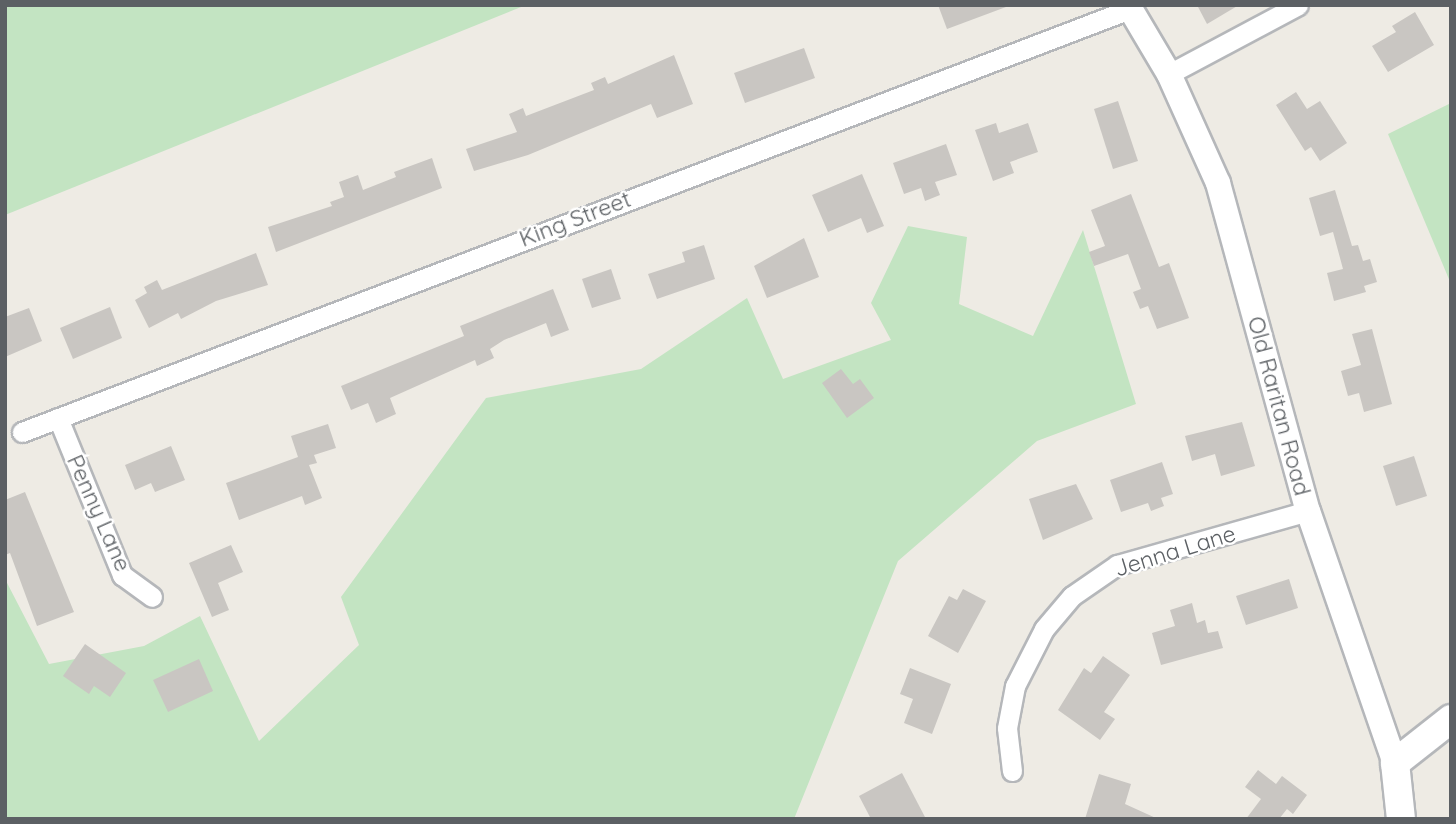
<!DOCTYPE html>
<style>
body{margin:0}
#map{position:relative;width:1456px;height:824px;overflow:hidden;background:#eeebe4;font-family:Quicksand,sans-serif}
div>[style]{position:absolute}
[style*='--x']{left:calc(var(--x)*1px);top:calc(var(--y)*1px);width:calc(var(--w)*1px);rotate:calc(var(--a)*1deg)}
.green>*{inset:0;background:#c3e4c2}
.building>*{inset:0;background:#c9c6c2}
.roads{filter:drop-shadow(2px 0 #b5b7ba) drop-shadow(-2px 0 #b5b7ba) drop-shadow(0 2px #b5b7ba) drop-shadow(0 -2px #b5b7ba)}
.minor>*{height:19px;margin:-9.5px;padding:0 9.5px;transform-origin:9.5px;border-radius:9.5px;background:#fff}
.tertiary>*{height:24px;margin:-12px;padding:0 12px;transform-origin:12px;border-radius:12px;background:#fff}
.secondary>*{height:28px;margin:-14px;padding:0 14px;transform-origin:14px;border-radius:14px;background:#fff}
span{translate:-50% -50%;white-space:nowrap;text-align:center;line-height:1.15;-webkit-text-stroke:5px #fff;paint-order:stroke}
.street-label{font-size:23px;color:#5c6064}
.frame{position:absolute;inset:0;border:7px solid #5c6064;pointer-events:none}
</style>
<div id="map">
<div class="green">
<div style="clip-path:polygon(5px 5px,526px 5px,5px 215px)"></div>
<div style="clip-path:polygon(1451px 103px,1451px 284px,1388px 134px)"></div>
<div style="clip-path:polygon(908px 226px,967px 237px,959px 304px,1033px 336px,1083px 230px,1136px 404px,1037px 441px,898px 561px,794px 819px,5px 819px,5px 579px,49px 664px,144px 646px,200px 616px,259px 741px,359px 645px,341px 597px,486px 398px,641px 369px,747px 298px,783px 379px,891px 340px,871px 303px)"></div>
</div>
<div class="building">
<div style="clip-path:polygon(938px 5px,1005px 5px,1006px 7px,947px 29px)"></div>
<div style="clip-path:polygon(1197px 5px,1239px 5px,1207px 24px)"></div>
<div style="clip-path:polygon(1415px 12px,1434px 45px,1388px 72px,1372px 46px,1396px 32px,1392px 26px)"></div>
<div style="clip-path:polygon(804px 48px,815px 78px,745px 103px,734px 73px)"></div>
<div style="clip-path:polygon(674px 55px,693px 104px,657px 118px,651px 104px,528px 155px,474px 171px,466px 149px,517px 132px,509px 114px,523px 108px,526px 116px,594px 90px,591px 83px,605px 77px,608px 84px)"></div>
<div style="clip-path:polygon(1296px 92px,1307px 109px,1320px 101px,1347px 143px,1320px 161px,1311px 147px,1305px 151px,1276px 105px)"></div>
<div style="clip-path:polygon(1118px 101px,1138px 161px,1113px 169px,1094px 109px)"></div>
<div style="clip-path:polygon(996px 123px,999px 133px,1028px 123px,1038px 152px,1010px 162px,1014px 173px,993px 181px,975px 130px)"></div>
<div style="clip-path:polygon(946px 144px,957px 175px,935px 182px,940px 195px,925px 201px,921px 188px,904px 194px,893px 163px)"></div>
<div style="clip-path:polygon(432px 158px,442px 188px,276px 252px,268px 227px,332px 206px,330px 202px,344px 197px,339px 182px,358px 175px,363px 190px,396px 177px,394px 172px)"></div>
<div style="clip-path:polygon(862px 174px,884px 226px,867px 233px,861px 218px,828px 232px,812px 195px)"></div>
<div style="clip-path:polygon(1335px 190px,1352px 246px,1358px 245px,1363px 261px,1370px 259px,1377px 282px,1364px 286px,1366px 292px,1334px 301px,1327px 273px,1343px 269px,1333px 232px,1320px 236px,1309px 198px)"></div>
<div style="clip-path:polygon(1131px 194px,1159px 267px,1169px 263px,1189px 318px,1157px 329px,1148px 306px,1140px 309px,1133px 292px,1141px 289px,1128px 254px,1094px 266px,1089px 252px,1105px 246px,1091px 210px)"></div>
<div style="clip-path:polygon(804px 238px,819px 277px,767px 298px,754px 266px)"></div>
<div style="clip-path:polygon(704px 245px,715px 279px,657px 299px,648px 274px,685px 262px,682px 252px)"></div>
<div style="clip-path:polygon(256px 253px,268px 285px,216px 301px,181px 319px,178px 313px,149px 328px,135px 300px,147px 293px,144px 287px,157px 280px,162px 290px)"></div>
<div style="clip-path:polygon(611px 269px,621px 299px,592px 308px,582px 279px)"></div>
<div style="clip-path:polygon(553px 289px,569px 330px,551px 337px,546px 323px,504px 340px,490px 349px,494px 358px,477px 366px,475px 360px,390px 398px,396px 414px,376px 423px,368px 403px,351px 410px,341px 386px,464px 336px,460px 326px)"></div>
<div style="clip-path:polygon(110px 307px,122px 338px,73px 359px,60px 328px)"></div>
<div style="clip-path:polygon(29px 308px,42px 341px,5px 357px,5px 317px)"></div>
<div style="clip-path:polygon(1372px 329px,1392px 404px,1364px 412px,1359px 393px,1348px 396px,1341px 371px,1361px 365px,1352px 334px)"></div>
<div style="clip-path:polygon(841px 369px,853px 384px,860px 379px,874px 398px,847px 418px,822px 383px)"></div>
<div style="clip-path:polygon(1242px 422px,1255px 466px,1221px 476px,1215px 454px,1192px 461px,1185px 436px)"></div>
<div style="clip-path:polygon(328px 424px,336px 448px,314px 455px,317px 463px,309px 465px,322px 498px,305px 505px,302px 496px,239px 520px,226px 483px,298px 457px,291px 436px)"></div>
<div style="clip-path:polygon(171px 446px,185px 480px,155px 492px,151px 483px,135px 490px,125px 465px)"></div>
<div style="clip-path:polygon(1414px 456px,1427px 496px,1396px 506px,1383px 466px)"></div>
<div style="clip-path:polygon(1162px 462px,1173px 494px,1161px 498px,1164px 506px,1151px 511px,1148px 503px,1121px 512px,1110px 480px)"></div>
<div style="clip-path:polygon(1076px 484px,1093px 519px,1043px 540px,1029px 499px)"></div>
<div style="clip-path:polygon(25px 492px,74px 612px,37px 626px,10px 553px,5px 555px,5px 500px)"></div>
<div style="clip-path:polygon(231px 545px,243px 572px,218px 583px,229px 610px,212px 617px,189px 563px)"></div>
<div style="clip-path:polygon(1289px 579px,1298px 608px,1246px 625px,1236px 596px)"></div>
<div style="clip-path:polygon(963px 589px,986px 601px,958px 653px,928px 636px,949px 596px,957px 600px)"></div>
<div style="clip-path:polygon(1192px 603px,1197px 623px,1205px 620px,1208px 633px,1218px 631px,1223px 648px,1161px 665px,1152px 633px,1175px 626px,1170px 610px)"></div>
<div style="clip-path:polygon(85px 644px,126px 673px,110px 697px,94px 686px,89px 694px,63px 676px)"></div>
<div style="clip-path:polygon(1103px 656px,1130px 675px,1104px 712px,1115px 719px,1100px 740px,1058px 710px,1084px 668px,1091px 673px)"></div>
<div style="clip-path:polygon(199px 659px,213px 691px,168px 712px,153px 680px)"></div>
<div style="clip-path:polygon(910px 668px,951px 684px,932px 734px,904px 723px,913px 699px,900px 694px)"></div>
<div style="clip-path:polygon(1258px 770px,1276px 784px,1282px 776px,1307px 795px,1293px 814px,1287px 809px,1279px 819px,1246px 819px,1261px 799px,1245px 787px)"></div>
<div style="clip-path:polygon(902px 773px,926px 819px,871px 819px,859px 796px)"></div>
<div style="clip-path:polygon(1099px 774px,1131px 784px,1125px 804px,1158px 819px,1085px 819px)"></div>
</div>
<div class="roads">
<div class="minor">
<div style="--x:1169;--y:74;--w:146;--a:-28.1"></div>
<div style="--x:58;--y:418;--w:170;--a:67.8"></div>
<div style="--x:122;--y:575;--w:37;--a:36"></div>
<div style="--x:22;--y:432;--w:1186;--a:-20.9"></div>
<div style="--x:1012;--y:771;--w:43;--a:-96.6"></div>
<div style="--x:1007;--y:728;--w:43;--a:-79.2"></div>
<div style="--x:1015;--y:686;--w:64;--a:-63"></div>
<div style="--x:1044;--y:629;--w:43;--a:-49.7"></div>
<div style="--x:1072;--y:596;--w:55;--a:-34.6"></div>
<div style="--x:1117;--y:565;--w:198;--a:-15.8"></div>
</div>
<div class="tertiary">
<div style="--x:1128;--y:5;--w:80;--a:59.3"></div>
<div style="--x:1169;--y:74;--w:120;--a:65.8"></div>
<div style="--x:1218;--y:183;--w:340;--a:74.7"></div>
<div style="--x:1308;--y:511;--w:267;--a:71"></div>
</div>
<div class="secondary">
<div style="--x:1401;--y:819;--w:56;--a:-96.1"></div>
<div style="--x:1395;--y:763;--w:71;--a:-38.2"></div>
</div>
</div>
<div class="street-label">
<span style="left:575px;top:219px;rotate:-21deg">King Street</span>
<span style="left:1279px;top:406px;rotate:75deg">Old Raritan Road</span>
<span style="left:99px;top:513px;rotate:66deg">Penny Lane</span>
<span style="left:1175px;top:551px;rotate:-17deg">Jenna Lane</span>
</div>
<div class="frame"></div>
</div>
